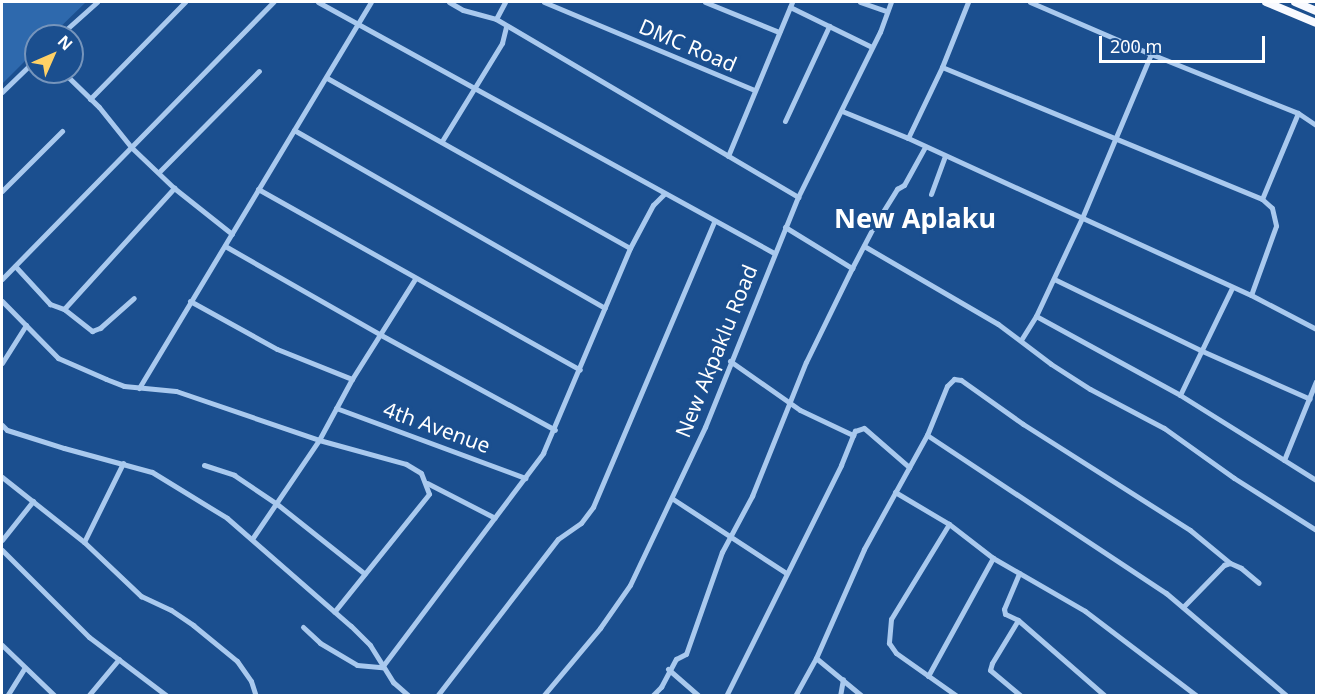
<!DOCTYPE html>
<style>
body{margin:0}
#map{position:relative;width:1318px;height:697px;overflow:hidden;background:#1b4f8f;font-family:"Noto Sans",sans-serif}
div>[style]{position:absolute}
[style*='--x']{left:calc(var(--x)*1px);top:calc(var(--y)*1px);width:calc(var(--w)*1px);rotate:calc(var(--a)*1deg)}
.green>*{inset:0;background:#2e69ad}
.minor>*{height:5px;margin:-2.5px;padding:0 2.5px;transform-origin:2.5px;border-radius:2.5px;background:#a9c9ee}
.trunk>*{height:8px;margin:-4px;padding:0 4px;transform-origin:4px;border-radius:4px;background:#f8faff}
span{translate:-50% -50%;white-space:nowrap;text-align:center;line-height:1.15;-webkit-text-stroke:6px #1b4f8f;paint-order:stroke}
.street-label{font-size:21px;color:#fff}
.district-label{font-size:27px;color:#fff;font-weight:700}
.frame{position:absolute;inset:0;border:3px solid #fff;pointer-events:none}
.north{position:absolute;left:24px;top:24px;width:60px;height:60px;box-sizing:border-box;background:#1b4f8f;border:2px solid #7695bc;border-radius:50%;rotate:45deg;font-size:16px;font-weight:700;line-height:24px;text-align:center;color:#fff}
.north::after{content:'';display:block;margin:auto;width:21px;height:27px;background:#ffd166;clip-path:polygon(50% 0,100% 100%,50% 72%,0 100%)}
.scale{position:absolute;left:1099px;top:36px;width:166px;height:27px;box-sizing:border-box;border:3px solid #fff;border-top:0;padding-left:8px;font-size:18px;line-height:21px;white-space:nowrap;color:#fff;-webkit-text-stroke:4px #1b4f8f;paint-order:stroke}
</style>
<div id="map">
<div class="green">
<div style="clip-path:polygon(2px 2px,86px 2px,51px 36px,36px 36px,36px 50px,2px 84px)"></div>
</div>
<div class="minor">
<div style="--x:318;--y:2;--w:521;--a:28.83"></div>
<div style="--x:449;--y:2;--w:16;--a:30"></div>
<div style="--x:463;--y:10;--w:34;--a:15"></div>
<div style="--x:496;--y:19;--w:351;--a:30.5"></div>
<div style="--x:544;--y:2;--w:228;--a:22.7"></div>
<div style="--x:705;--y:2;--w:80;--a:22.1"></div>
<div style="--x:860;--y:2;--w:28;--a:19"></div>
<div style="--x:1030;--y:2;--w:132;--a:23.3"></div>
<div style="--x:1151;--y:54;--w:158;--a:21.9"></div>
<div style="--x:1298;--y:113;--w:22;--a:34"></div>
<div style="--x:790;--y:7;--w:91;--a:26"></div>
<div style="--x:496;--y:19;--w:19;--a:-62"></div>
<div style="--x:59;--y:36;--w:51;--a:-41.8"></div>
<div style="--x:942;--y:67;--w:346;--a:22.4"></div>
<div style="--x:1262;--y:199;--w:13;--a:42"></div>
<div style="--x:1272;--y:208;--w:18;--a:77"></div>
<div style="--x:1276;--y:226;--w:73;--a:109.9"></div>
<div style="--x:63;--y:72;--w:50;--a:44.2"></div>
<div style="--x:99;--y:107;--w:51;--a:51.3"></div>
<div style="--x:131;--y:147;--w:59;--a:43.6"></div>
<div style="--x:174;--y:188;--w:74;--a:38.4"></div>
<div style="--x:327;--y:78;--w:347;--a:29.3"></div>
<div style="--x:2;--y:92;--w:47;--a:-44.1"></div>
<div style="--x:90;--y:99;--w:136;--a:-45.6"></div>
<div style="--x:842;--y:111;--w:71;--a:22.2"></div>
<div style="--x:908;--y:138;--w:377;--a:24.6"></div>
<div style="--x:1251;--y:295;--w:73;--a:27.6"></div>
<div style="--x:785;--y:121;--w:105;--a:-65.1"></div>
<div style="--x:294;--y:130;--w:358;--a:29.8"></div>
<div style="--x:908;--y:138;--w:79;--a:-64.4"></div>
<div style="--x:942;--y:67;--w:70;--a:-68.2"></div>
<div style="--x:442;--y:141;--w:115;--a:-58.5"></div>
<div style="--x:502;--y:43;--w:16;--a:-76"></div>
<div style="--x:728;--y:156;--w:167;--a:-67.4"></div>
<div style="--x:159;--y:172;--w:142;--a:-45.3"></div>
<div style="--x:258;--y:189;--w:369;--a:29.3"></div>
<div style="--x:2;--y:191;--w:85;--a:-45"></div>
<div style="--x:931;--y:194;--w:40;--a:-69.8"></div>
<div style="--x:1262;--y:199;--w:93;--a:-67.3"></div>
<div style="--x:785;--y:227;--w:79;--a:31.5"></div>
<div style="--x:225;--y:246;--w:180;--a:29.7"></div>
<div style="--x:381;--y:335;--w:198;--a:28.6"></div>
<div style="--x:864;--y:246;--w:155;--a:30.2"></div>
<div style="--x:998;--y:324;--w:66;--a:37"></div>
<div style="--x:1051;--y:364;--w:46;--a:32.7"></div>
<div style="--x:1090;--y:389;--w:84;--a:27.8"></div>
<div style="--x:1164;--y:428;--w:86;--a:35.5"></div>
<div style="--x:1234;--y:478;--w:97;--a:32.4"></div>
<div style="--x:15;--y:266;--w:52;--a:47.4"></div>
<div style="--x:50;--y:304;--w:15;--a:20"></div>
<div style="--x:64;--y:309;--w:36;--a:38"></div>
<div style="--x:92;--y:331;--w:9;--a:-21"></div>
<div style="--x:100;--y:328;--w:45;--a:-41.4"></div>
<div style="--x:2;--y:279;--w:388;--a:-45.6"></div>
<div style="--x:1054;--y:279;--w:162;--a:25.9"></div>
<div style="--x:1200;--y:350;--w:120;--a:24"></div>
<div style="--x:2;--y:301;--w:80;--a:45.5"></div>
<div style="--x:58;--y:358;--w:52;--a:23.6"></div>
<div style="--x:106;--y:379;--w:19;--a:21"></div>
<div style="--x:124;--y:386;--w:52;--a:5.5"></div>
<div style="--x:176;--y:391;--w:151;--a:18.9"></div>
<div style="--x:319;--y:440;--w:90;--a:15.4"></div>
<div style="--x:406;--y:464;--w:17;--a:31"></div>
<div style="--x:421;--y:473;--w:22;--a:69"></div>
<div style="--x:429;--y:494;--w:151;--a:128.8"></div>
<div style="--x:190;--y:301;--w:99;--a:28.9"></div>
<div style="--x:277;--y:349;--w:81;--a:21.8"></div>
<div style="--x:64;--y:309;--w:164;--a:-47.7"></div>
<div style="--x:1036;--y:316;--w:164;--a:28.7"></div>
<div style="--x:1180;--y:395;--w:160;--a:32"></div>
<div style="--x:1021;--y:340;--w:28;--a:-58"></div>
<div style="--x:1036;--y:316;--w:108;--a:-64.9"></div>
<div style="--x:1082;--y:218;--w:178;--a:-67.2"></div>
<div style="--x:730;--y:361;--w:85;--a:35"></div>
<div style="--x:800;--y:410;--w:59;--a:25.3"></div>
<div style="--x:2;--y:363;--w:45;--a:-57.7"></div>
<div style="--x:139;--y:388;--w:450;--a:-59"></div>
<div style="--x:1180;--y:395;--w:119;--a:-64.1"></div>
<div style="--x:336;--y:408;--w:202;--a:20.3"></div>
<div style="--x:2;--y:425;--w:7;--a:45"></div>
<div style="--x:7;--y:430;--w:60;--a:17.5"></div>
<div style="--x:64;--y:448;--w:91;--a:15.3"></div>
<div style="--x:152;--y:472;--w:88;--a:31.5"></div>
<div style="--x:227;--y:518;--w:164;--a:41.1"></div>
<div style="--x:351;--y:626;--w:27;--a:45"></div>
<div style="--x:370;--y:645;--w:44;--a:58.1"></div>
<div style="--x:393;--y:682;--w:21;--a:41"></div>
<div style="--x:927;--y:435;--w:287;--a:33.5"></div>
<div style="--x:1166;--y:593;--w:159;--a:40.4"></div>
<div style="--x:1284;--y:460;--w:85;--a:-67.9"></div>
<div style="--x:204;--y:465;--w:32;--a:18"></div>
<div style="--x:234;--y:475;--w:52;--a:34"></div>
<div style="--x:277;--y:504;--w:112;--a:38.5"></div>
<div style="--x:2;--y:477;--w:105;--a:38.4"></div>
<div style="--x:84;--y:542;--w:79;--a:43.5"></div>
<div style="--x:141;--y:596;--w:33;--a:25"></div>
<div style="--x:171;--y:610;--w:27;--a:34"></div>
<div style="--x:193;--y:625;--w:57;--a:39.3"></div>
<div style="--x:237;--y:661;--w:24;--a:55"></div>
<div style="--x:251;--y:681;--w:16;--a:72"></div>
<div style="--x:427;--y:483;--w:76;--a:27.2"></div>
<div style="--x:895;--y:492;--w:63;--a:30.7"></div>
<div style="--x:949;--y:524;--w:56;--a:37.7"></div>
<div style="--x:993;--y:558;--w:106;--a:29.9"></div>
<div style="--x:1085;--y:611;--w:141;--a:37.2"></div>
<div style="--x:673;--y:499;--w:135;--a:33.2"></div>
<div style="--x:949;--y:524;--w:111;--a:121.4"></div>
<div style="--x:891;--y:619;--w:24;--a:95"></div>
<div style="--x:889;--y:643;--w:12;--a:55"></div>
<div style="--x:896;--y:653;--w:75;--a:35.2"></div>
<div style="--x:252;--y:539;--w:120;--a:-55.9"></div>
<div style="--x:319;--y:440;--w:69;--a:-61.6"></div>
<div style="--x:352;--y:379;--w:118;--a:-57.8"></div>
<div style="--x:2;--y:540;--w:50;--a:-51.5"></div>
<div style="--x:84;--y:542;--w:88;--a:-63.7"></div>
<div style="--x:2;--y:550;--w:123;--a:45"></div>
<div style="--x:89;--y:637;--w:98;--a:37.1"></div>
<div style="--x:1183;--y:607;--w:59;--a:-45.7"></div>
<div style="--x:1224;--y:565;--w:6;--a:-18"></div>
<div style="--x:1230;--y:563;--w:12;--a:24"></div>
<div style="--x:1241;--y:568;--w:23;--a:40"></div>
<div style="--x:1018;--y:620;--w:14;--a:-155"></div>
<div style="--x:1005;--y:614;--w:5;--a:-101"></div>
<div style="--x:1004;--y:609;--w:39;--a:-67"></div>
<div style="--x:303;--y:627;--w:23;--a:43"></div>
<div style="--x:320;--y:643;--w:43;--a:30.7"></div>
<div style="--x:357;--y:665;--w:25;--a:5"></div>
<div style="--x:2;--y:645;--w:74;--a:43.9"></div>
<div style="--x:816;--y:658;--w:60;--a:39.6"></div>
<div style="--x:382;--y:667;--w:268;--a:-53"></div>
<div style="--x:543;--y:453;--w:223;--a:-67"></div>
<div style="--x:630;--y:248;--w:49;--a:-61.9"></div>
<div style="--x:653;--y:205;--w:16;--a:-45"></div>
<div style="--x:668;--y:669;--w:41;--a:41.1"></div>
<div style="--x:928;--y:676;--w:135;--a:-61.2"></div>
<div style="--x:7;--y:696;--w:32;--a:-58"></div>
<div style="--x:88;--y:696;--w:48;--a:-50"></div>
<div style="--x:437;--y:696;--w:198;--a:-52.4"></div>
<div style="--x:558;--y:539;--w:28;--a:-35"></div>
<div style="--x:581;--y:523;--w:20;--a:-53"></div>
<div style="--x:593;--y:507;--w:310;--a:-67"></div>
<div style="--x:543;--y:696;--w:89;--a:-50"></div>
<div style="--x:600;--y:628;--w:52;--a:-55.1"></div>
<div style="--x:630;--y:585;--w:175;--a:-64.6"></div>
<div style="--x:705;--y:427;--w:248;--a:-68"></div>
<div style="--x:798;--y:197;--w:184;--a:-63.6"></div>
<div style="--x:880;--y:32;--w:32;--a:-70"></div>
<div style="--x:652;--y:696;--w:13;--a:-45"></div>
<div style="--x:661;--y:687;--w:32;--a:-62"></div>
<div style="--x:676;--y:659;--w:11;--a:-27"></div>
<div style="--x:686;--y:654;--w:108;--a:-70.6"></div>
<div style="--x:722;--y:552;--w:64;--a:-61.8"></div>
<div style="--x:752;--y:496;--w:144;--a:-68.1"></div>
<div style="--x:806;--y:362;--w:105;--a:-63.9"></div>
<div style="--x:852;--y:268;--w:47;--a:-62.4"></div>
<div style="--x:874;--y:226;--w:44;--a:-58.1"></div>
<div style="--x:897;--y:189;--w:8;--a:-30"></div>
<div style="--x:904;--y:185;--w:43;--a:-61.1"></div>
<div style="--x:726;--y:696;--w:258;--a:-63.5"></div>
<div style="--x:841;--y:465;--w:37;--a:-68"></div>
<div style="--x:855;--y:431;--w:9;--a:-18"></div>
<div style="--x:864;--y:428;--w:60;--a:40.9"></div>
<div style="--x:795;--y:696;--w:43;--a:-61.1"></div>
<div style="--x:816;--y:658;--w:119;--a:-66.2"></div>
<div style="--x:864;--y:549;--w:130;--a:-61.1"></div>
<div style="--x:927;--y:435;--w:53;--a:-67.8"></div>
<div style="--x:947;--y:386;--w:10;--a:-45"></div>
<div style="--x:954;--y:379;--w:7;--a:8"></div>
<div style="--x:961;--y:380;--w:76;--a:35.4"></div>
<div style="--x:1023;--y:424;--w:198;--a:32.4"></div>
<div style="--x:1190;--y:530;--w:52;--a:39.5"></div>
<div style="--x:840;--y:696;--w:17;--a:-80"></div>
<div style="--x:1021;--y:696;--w:40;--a:-140"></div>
<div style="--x:990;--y:670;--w:7;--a:-74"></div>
<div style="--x:992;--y:663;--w:50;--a:-58.8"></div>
<div style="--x:1018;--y:620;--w:116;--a:41.1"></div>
</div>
<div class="trunk">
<div style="--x:1266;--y:2;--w:54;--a:22.8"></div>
<div style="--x:1295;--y:2;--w:23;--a:23"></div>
</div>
<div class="street-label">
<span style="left:688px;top:45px;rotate:23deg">DMC Road</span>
<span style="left:716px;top:351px;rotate:-68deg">New Akpaklu Road</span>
<span style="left:437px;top:427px;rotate:20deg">4th Avenue</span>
</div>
<div class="district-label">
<span style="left:915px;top:218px">New Aplaku</span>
</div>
<div class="frame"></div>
<div class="north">N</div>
<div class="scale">200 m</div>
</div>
